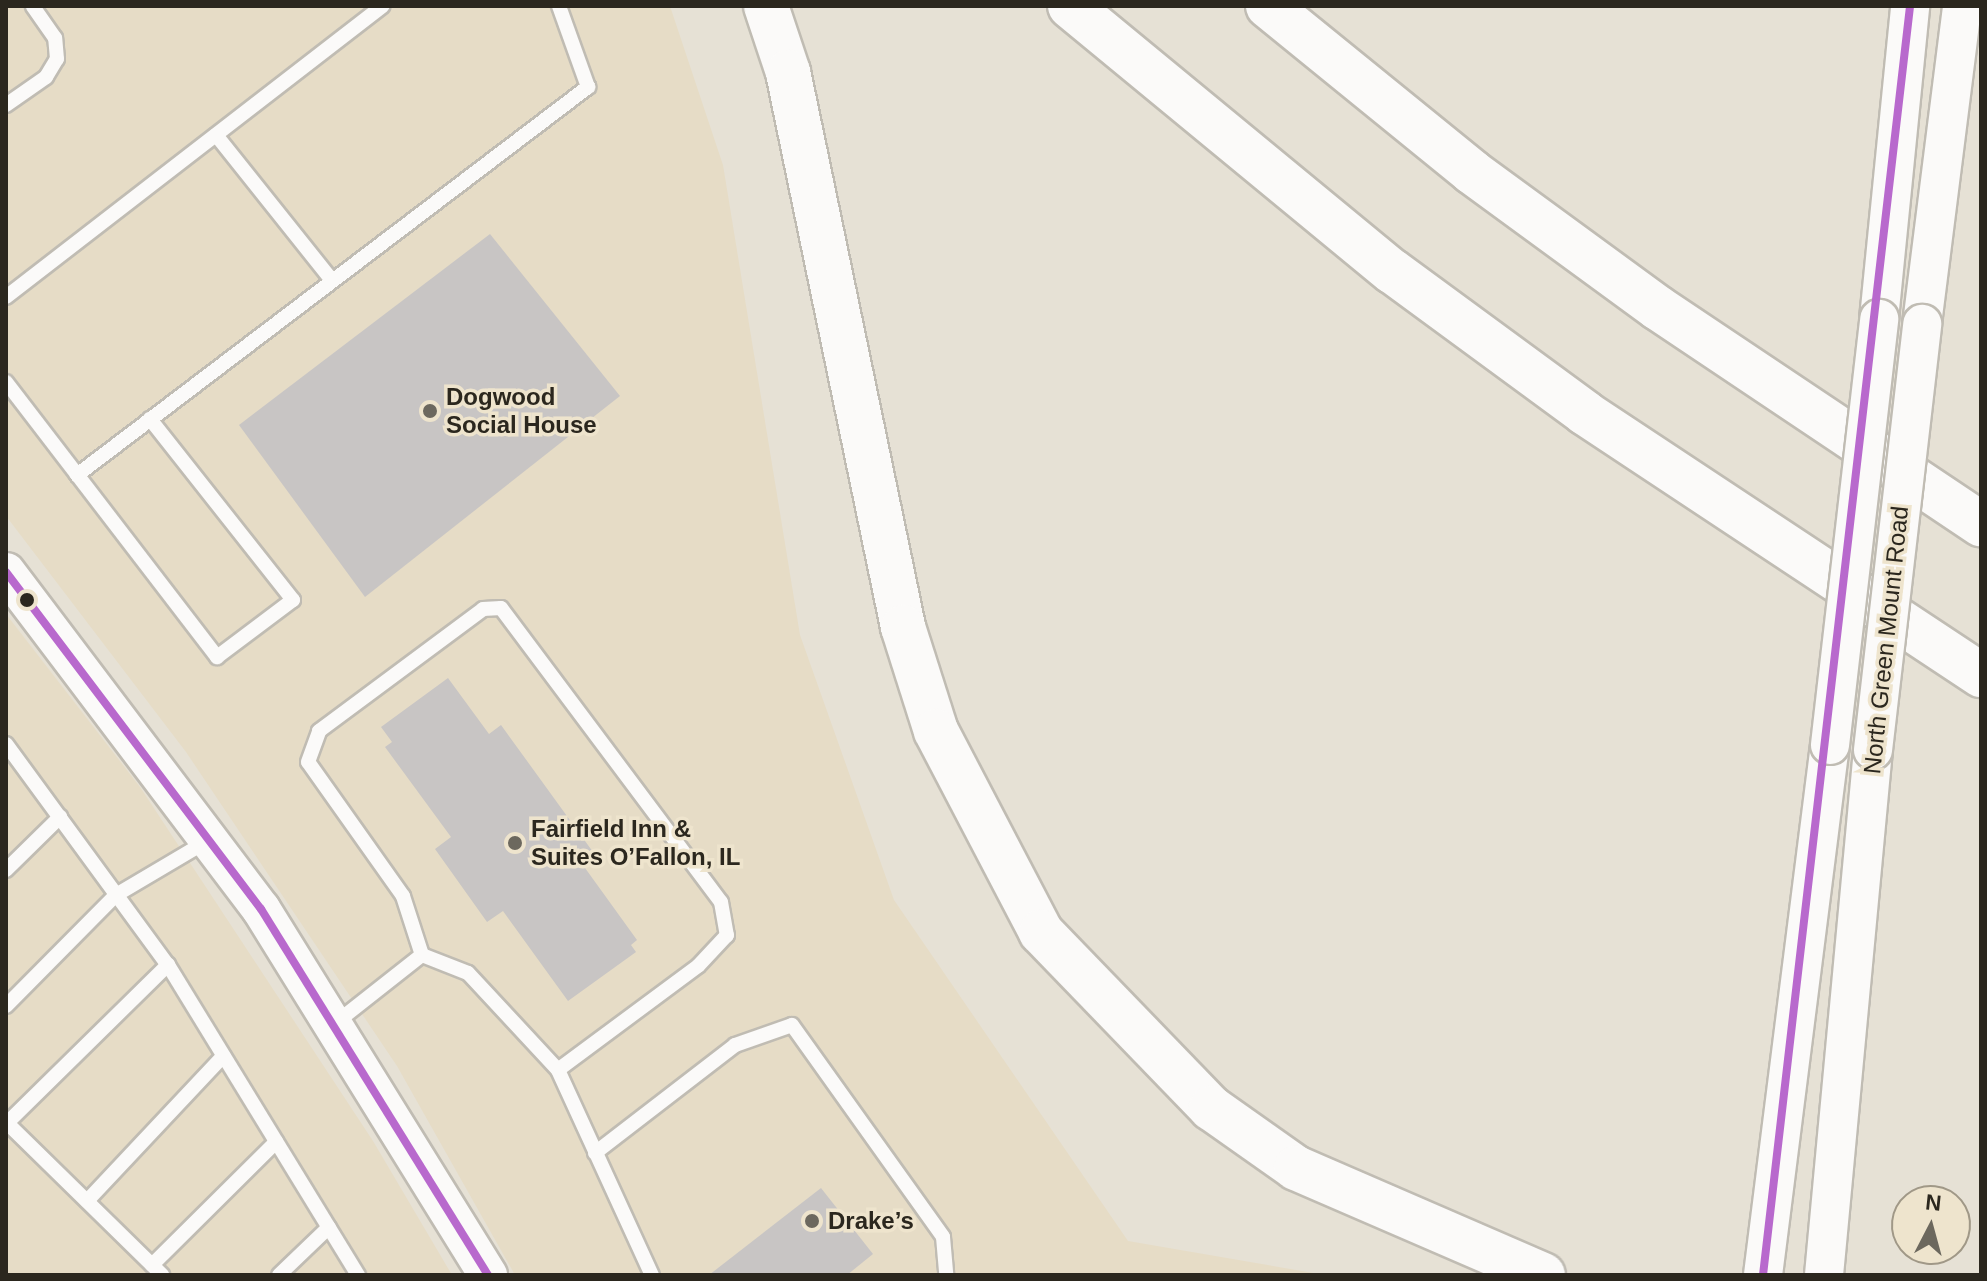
<!DOCTYPE html>
<meta charset="utf-8">
<style>
body{margin:0}
#map{position:relative;width:1987px;height:1281px;overflow:hidden;background:#e6e1d5;font-family:Arial,sans-serif}
div>[style]{position:absolute}
[style*='--x']{left:calc(var(--x)*1px);top:calc(var(--y)*1px);width:calc(var(--w)*1px);rotate:calc(var(--a)*1deg)}
.built>*{inset:0;background:#e6dcc6}
.building>*{inset:0;background:#c8c5c4}
.roads{filter:drop-shadow(2px 0 #c0bcb3) drop-shadow(-2px 0 #c0bcb3) drop-shadow(0 2px #c0bcb3) drop-shadow(0 -2px #c0bcb3)}
.lane>*{height:14px;margin:-7px;padding:0 7px;transform-origin:7px;border-radius:7px;background:#fbfaf9}
.secondary>*{height:38px;margin:-19px;padding:0 19px;transform-origin:19px;border-radius:19px;background:#fbfaf9}
.highway>*{height:44px;margin:-22px;padding:0 22px;transform-origin:22px;border-radius:22px;background:#fbfaf9}
.bridges{filter:drop-shadow(2px 0 #c0bcb3) drop-shadow(-2px 0 #c0bcb3) drop-shadow(0 2px #c0bcb3) drop-shadow(0 -2px #c0bcb3)}
.secondary-bridge>*{height:38px;margin:-19px;padding:0 19px;transform-origin:19px;border-radius:19px;background:#fbfaf9}
.bus-1>*{height:8px;margin:-4px;padding:0 4px;transform-origin:4px;border-radius:4px;background:#b869cd}
.dots>*{width:22px;height:22px;translate:-50% -50%;box-sizing:border-box;border:4px solid #eee4cd;border-radius:50%}
span{translate:-50% -50%;white-space:nowrap;text-align:center;line-height:1.15;-webkit-text-stroke:7px #eee4cd;paint-order:stroke}
.poi-label{font-size:24px;color:#2b271e;font-weight:700}
.left{translate:0 -50%;text-align:left}
.street-label{font-size:24px;color:#2b271e}
.frame{position:absolute;inset:0;border:8px solid #2b271e;pointer-events:none}
.north{position:absolute;left:1891px;top:1185px;width:80px;height:80px;box-sizing:border-box;background:#eee4cd;border:2px solid #a09887;border-radius:50%;rotate:6deg;font-size:22px;font-weight:700;line-height:32px;text-align:center;color:#2b271e}
.north::after{content:'';display:block;margin:auto;width:28px;height:36px;background:#6c685e;clip-path:polygon(50% 0,100% 100%,50% 72%,0 100%)}
</style>
<div id="map">
<div class="built">
<div style="clip-path:polygon(6px 6px,670px 6px,723px 165px,800px 635px,894px 900px,1128px 1241px,1325px 1275px,515px 1275px,397px 1066px,186px 752px,6px 516px)"></div>
<div style="clip-path:polygon(6px 614px,140px 787px,373px 1141px,452px 1275px,6px 1275px)"></div>
</div>
<div class="building">
<div style="clip-path:polygon(490px 234px,620px 396px,365px 597px,239px 425px)"></div>
<div style="clip-path:polygon(448px 678px,489px 734px,501px 725px,593px 852px,580px 861px,637px 940px,631px 945px,636px 952px,568px 1001px,503px 911px,487px 922px,435px 849px,451px 837px,385px 747px,392px 742px,381px 727px)"></div>
<div style="clip-path:polygon(821px 1188px,873px 1254px,847px 1275px,709px 1275px)"></div>
</div>
<div class="roads">
<div class="lane">
<div style="--x:6;--y:105;--w:49;--a:-35"></div>
<div style="--x:46;--y:77;--w:21;--a:-59"></div>
<div style="--x:57;--y:59;--w:21;--a:-95"></div>
<div style="--x:55;--y:38;--w:39;--a:-125"></div>
<div style="--x:216;--y:135;--w:184;--a:51.4"></div>
<div style="--x:6;--y:297;--w:476;--a:-37.7"></div>
<div style="--x:6;--y:382;--w:347;--a:52.5"></div>
<div style="--x:217;--y:657;--w:95;--a:-36.9"></div>
<div style="--x:293;--y:600;--w:231;--a:-128.3"></div>
<div style="--x:77;--y:475;--w:642;--a:-37.21"></div>
<div style="--x:588;--y:87;--w:86;--a:-109.7"></div>
<div style="--x:6;--y:744;--w:274;--a:53.8"></div>
<div style="--x:168;--y:965;--w:364;--a:58.5"></div>
<div style="--x:6;--y:870;--w:76;--a:-44.5"></div>
<div style="--x:422;--y:955;--w:49;--a:21.4"></div>
<div style="--x:468;--y:973;--w:132;--a:47.1"></div>
<div style="--x:6;--y:1006;--w:156;--a:-45.3"></div>
<div style="--x:116;--y:895;--w:108;--a:-30.6"></div>
<div style="--x:333;--y:1025;--w:113;--a:-38.2"></div>
<div style="--x:422;--y:955;--w:62;--a:-107.9"></div>
<div style="--x:403;--y:896;--w:164;--a:-125.3"></div>
<div style="--x:308;--y:762;--w:33;--a:-70"></div>
<div style="--x:319;--y:731;--w:204;--a:-36.6"></div>
<div style="--x:483;--y:609;--w:18;--a:-3"></div>
<div style="--x:501;--y:608;--w:367;--a:53.2"></div>
<div style="--x:721;--y:902;--w:34;--a:80"></div>
<div style="--x:727;--y:935;--w:42;--a:133.1"></div>
<div style="--x:698;--y:966;--w:174;--a:143.4"></div>
<div style="--x:558;--y:1070;--w:226;--a:65.4"></div>
<div style="--x:6;--y:1122;--w:219;--a:44.4"></div>
<div style="--x:7;--y:1123;--w:226;--a:-44.5"></div>
<div style="--x:595;--y:1153;--w:177;--a:-37.6"></div>
<div style="--x:735;--y:1045;--w:60;--a:-19.3"></div>
<div style="--x:792;--y:1025;--w:260;--a:54.5"></div>
<div style="--x:943;--y:1237;--w:38;--a:85"></div>
<div style="--x:87;--y:1201;--w:199;--a:-46.8"></div>
<div style="--x:152;--y:1265;--w:175;--a:-44.8"></div>
<div style="--x:279;--y:1275;--w:69;--a:-43.8"></div>
</div>
<div class="secondary">
<div style="--x:1879;--y:319;--w:315;--a:-84.3"></div>
<div style="--x:1922;--y:324;--w:321;--a:-82.8"></div>
<div style="--x:6;--y:572;--w:423;--a:52.9"></div>
<div style="--x:261;--y:909;--w:431;--a:58.2"></div>
<div style="--x:1763;--y:1275;--w:534;--a:-82.8"></div>
<div style="--x:1824;--y:1275;--w:527;--a:-84.67"></div>
</div>
<div class="highway">
<div style="--x:766;--y:6;--w:70;--a:71.6"></div>
<div style="--x:788;--y:72;--w:567;--a:78.29"></div>
<div style="--x:903;--y:627;--w:109;--a:72.4"></div>
<div style="--x:936;--y:731;--w:227;--a:62.4"></div>
<div style="--x:1041;--y:932;--w:245;--a:46"></div>
<div style="--x:1211;--y:1108;--w:104;--a:35.2"></div>
<div style="--x:1296;--y:1168;--w:269;--a:23.4"></div>
<div style="--x:1070;--y:6;--w:417;--a:39.5"></div>
<div style="--x:1392;--y:271;--w:240;--a:36.3"></div>
<div style="--x:1585;--y:413;--w:475;--a:33.5"></div>
<div style="--x:1268;--y:6;--w:263;--a:39.1"></div>
<div style="--x:1472;--y:172;--w:230;--a:36.2"></div>
<div style="--x:1658;--y:308;--w:389;--a:33.8"></div>
</div>
</div>
<div class="bridges">
<div class="secondary-bridge">
<div style="--x:1830;--y:745;--w:429;--a:-83.4"></div>
<div style="--x:1873;--y:750;--w:429;--a:-83.4"></div>
</div>
</div>
<div class="bus-1">
<div style="--x:6;--y:572;--w:423;--a:52.9"></div>
<div style="--x:261;--y:909;--w:431;--a:58.2"></div>
<div style="--x:1763;--y:1275;--w:1277;--a:-83.39"></div>
</div>
<div class="dots">
<div style="left:430px;top:411px;background:#6c685e"></div>
<div style="left:27px;top:600px;background:#2b271e"></div>
<div style="left:515px;top:843px;background:#6c685e"></div>
<div style="left:812px;top:1221px;background:#6c685e"></div>
</div>
<div class="poi-label">
<span class="left" style="left:446px;top:411px">Dogwood<br>Social House</span>
<span class="left" style="left:531px;top:843px">Fairfield Inn &amp;<br>Suites O’Fallon, IL</span>
<span class="left" style="left:828px;top:1221px">Drake’s</span>
</div>
<div class="street-label">
<span style="left:1886px;top:640px;rotate:-84deg">North Green Mount Road</span>
</div>
<div class="frame"></div>
<div class="north">N</div>
</div>
